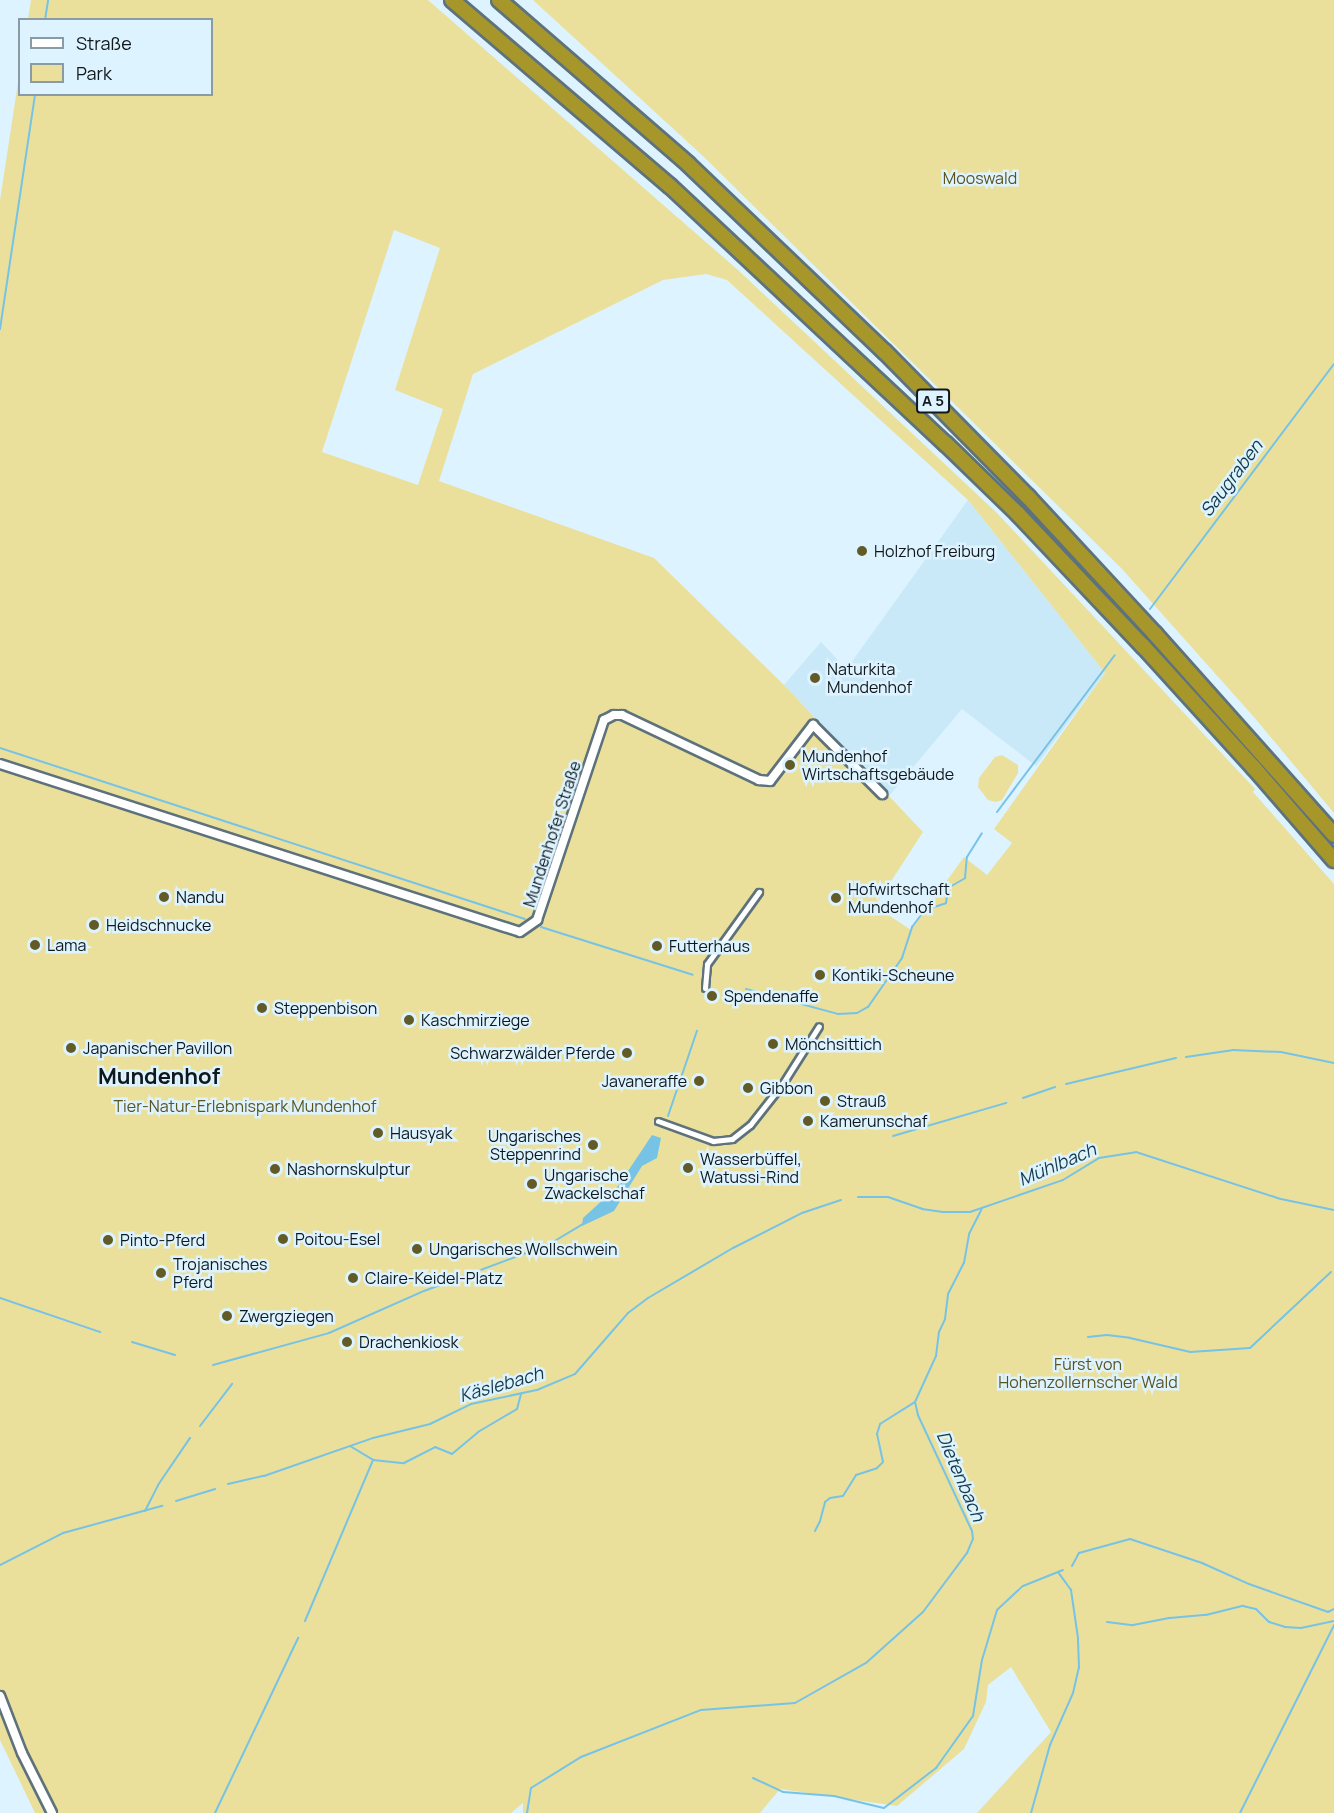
<!DOCTYPE html>
<meta charset="utf-8">
<style>
body{margin:0}
#map{position:relative;width:1334px;height:1813px;overflow:hidden;background:#ddf3ff;font-family:Manrope,sans-serif}
div>[style]{position:absolute}
[style*='--x']{left:calc(var(--x)*1px);top:calc(var(--y)*1px);width:calc(var(--w)*1px);rotate:calc(var(--a)*1deg)}
.built>*{inset:0;background:#cae9f8}
.green>*{inset:0;background:#eae09c}
.water>*{inset:0;background:#76c3e6}
.stream>*{height:2px;margin:-1px;padding:0 1px;transform-origin:1px;border-radius:1px;background:#76c3e6}
.roads{filter:drop-shadow(2px 0 #5e727c) drop-shadow(-2px 0 #5e727c) drop-shadow(0 2px #5e727c) drop-shadow(0 -2px #5e727c)}
.pedestrian>*{height:5px;margin:-2.5px;padding:0 2.5px;transform-origin:2.5px;border-radius:2.5px;background:#fff}
.minor>*{height:8px;margin:-4px;padding:0 4px;transform-origin:4px;border-radius:4px;background:#fff}
.motorway>*{height:14px;margin:-7px;padding:0 7px;transform-origin:7px;border-radius:7px;background:#a7972b}
.dots>*{width:16px;height:16px;translate:-50% -50%;box-sizing:border-box;border:3px solid #ddf3ff;border-radius:50%}
span{translate:-50% -50%;white-space:nowrap;text-align:center;line-height:1.15;-webkit-text-stroke:5px #ddf3ff;paint-order:stroke}
.shield-label span{padding:2px 4px;background:#ddf3ff;border:2px solid;border-radius:4px;-webkit-text-stroke-width:0}
.shield-label{font-size:15px;color:#10181c;font-weight:700}
.park-label{font-size:16px;color:#5c541f}
.poi-label{font-size:16px;color:#10181c}
.left{translate:0 -50%;text-align:left}
.right{translate:-100% -50%;text-align:right}
.street-label{font-size:16px;color:#10181c}
.water-label{font-size:18px;color:#153948;font-style:italic}
.district-label{font-size:22px;color:#10181c;font-weight:700}
.legend{position:absolute;left:18px;top:18px;width:195px;height:78px;box-sizing:border-box;background:#ddf3ff;border:2px solid #8b9ba4;margin:0;padding:8px 10px;list-style:none;font-size:18px;color:#10181c}
.legend li{display:flex;align-items:center;gap:12px;height:30px}
.legend b{width:30px;border:2px solid #8b9ba4}
</style>
<div id="map">
<div class="built">
<div style="clip-path:polygon(968px 500px,1105px 673px,1036px 766px,962px 709px,889px 796px,784px 685px,821px 642px,837px 659px,841px 670px,848px 667px)"></div>
</div>
<div class="green">
<div style="clip-path:polygon(evenodd,31px 0,428px 0,738px 270px,997px 513px,1255px 789px,1253px 792px,1334px 884px,1334px 1813px,977px 1813px,1051px 1732px,1011px 1667px,988px 1685px,986px 1702px,964px 1749px,897px 1806px,780px 1789px,760px 1813px,523px 1813px,523px 1803px,511px 1813px,35px 1813px,0 1740px,0 200px,19px 76px,20px 94px,212px 94px,212px 20px,28px 19px,31px 0,394px 230px,440px 248px,395px 390px,443px 409px,418px 485px,322px 452px,394px 230px,31px 0,706px 274px,727px 280px,968px 500px,1105px 673px,994px 829px,1012px 843px,987px 875px,964px 857px,911px 930px,875px 906px,923px 832px,784px 685px,654px 558px,439px 481px,473px 374px,663px 280px,706px 274px)"></div>
<div style="clip-path:polygon(533px 0,1334px 0,1334px 813px,1253px 716px,1122px 569px,704px 157px)"></div>
<div style="clip-path:polygon(1002px 755px,1018px 765px,1018px 773px,1002px 800px,996px 802px,988px 800px,978px 787px,979px 778px,995px 757px)"></div>
</div>
<div class="water">
<div style="clip-path:polygon(652px 1135px,661px 1138px,657px 1158px,642px 1166px,614px 1211px,582px 1226px,583px 1218px,618px 1186px)"></div>
</div>
<div class="stream">
<div style="--x:45;--y:20;--w:20;--a:-81"></div>
<div style="--x:0;--y:329;--w:238;--a:-81.5"></div>
<div style="--x:1150;--y:609;--w:306;--a:-53.1"></div>
<div style="--x:0;--y:748;--w:552;--a:18.04"></div>
<div style="--x:997;--y:812;--w:196;--a:-53.1"></div>
<div style="--x:541;--y:927;--w:159;--a:17.5"></div>
<div style="--x:746;--y:989;--w:95;--a:15.2"></div>
<div style="--x:838;--y:1014;--w:19;--a:-3"></div>
<div style="--x:857;--y:1013;--w:13;--a:-29"></div>
<div style="--x:868;--y:1007;--w:60;--a:-55.2"></div>
<div style="--x:902;--y:958;--w:33;--a:-72"></div>
<div style="--x:912;--y:927;--w:21;--a:-53"></div>
<div style="--x:925;--y:910;--w:22;--a:-18"></div>
<div style="--x:946;--y:903;--w:15;--a:-82"></div>
<div style="--x:948;--y:888;--w:20;--a:-30"></div>
<div style="--x:965;--y:878;--w:21;--a:-85"></div>
<div style="--x:967;--y:857;--w:28;--a:-58"></div>
<div style="--x:1186;--y:1057;--w:48;--a:-8.5"></div>
<div style="--x:1233;--y:1050;--w:48;--a:2.4"></div>
<div style="--x:1281;--y:1052;--w:54;--a:11.7"></div>
<div style="--x:1066;--y:1084;--w:113;--a:-13.3"></div>
<div style="--x:1023;--y:1098;--w:34;--a:-19"></div>
<div style="--x:668;--y:1116;--w:90;--a:-71.2"></div>
<div style="--x:893;--y:1136;--w:118;--a:-16.3"></div>
<div style="--x:858;--y:1197;--w:30;--a:0"></div>
<div style="--x:888;--y:1197;--w:36;--a:19"></div>
<div style="--x:922;--y:1209;--w:21;--a:8"></div>
<div style="--x:943;--y:1212;--w:27;--a:0"></div>
<div style="--x:970;--y:1212;--w:98;--a:-19"></div>
<div style="--x:1063;--y:1180;--w:42;--a:-31.4"></div>
<div style="--x:1099;--y:1158;--w:37;--a:-9"></div>
<div style="--x:1136;--y:1152;--w:152;--a:18"></div>
<div style="--x:1281;--y:1199;--w:54;--a:11.7"></div>
<div style="--x:0;--y:1298;--w:106;--a:18.8"></div>
<div style="--x:1088;--y:1337;--w:19;--a:-6"></div>
<div style="--x:1107;--y:1335;--w:23;--a:7"></div>
<div style="--x:1130;--y:1338;--w:62;--a:13.1"></div>
<div style="--x:1190;--y:1352;--w:60;--a:-3.8"></div>
<div style="--x:1250;--y:1348;--w:111;--a:-43.2"></div>
<div style="--x:132;--y:1342;--w:45;--a:16.8"></div>
<div style="--x:213;--y:1365;--w:120;--a:-15.4"></div>
<div style="--x:329;--y:1333;--w:104;--a:-23.9"></div>
<div style="--x:424;--y:1291;--w:132;--a:-20.4"></div>
<div style="--x:548;--y:1245;--w:41;--a:-31"></div>
<div style="--x:200;--y:1426;--w:53;--a:-52.7"></div>
<div style="--x:350;--y:1446;--w:27;--a:31"></div>
<div style="--x:373;--y:1460;--w:31;--a:6"></div>
<div style="--x:404;--y:1463;--w:35;--a:-27"></div>
<div style="--x:435;--y:1447;--w:18;--a:22"></div>
<div style="--x:452;--y:1454;--w:34;--a:-40"></div>
<div style="--x:478;--y:1432;--w:45;--a:-30.5"></div>
<div style="--x:517;--y:1409;--w:16;--a:-75"></div>
<div style="--x:228;--y:1484;--w:37;--a:-13"></div>
<div style="--x:264;--y:1476;--w:115;--a:-19.2"></div>
<div style="--x:373;--y:1438;--w:59;--a:-13.8"></div>
<div style="--x:430;--y:1424;--w:46;--a:-26"></div>
<div style="--x:471;--y:1404;--w:67;--a:-12"></div>
<div style="--x:537;--y:1390;--w:41;--a:-22.8"></div>
<div style="--x:575;--y:1374;--w:81;--a:-49"></div>
<div style="--x:628;--y:1313;--w:25;--a:-37"></div>
<div style="--x:648;--y:1298;--w:99;--a:-30.5"></div>
<div style="--x:733;--y:1248;--w:77;--a:-26.9"></div>
<div style="--x:802;--y:1213;--w:41;--a:-18.4"></div>
<div style="--x:176;--y:1501;--w:41;--a:-17.1"></div>
<div style="--x:145;--y:1511;--w:29;--a:-63"></div>
<div style="--x:158;--y:1485;--w:57;--a:-55.8"></div>
<div style="--x:815;--y:1531;--w:11;--a:-63"></div>
<div style="--x:820;--y:1521;--w:20;--a:-75"></div>
<div style="--x:825;--y:1502;--w:6;--a:-39"></div>
<div style="--x:830;--y:1498;--w:13;--a:-9"></div>
<div style="--x:843;--y:1496;--w:25;--a:-58"></div>
<div style="--x:856;--y:1475;--w:22;--a:-18"></div>
<div style="--x:877;--y:1468;--w:8;--a:-45"></div>
<div style="--x:883;--y:1462;--w:29;--a:-102"></div>
<div style="--x:877;--y:1434;--w:10;--a:-73"></div>
<div style="--x:880;--y:1424;--w:41;--a:-32.2"></div>
<div style="--x:0;--y:1565;--w:71;--a:-26.9"></div>
<div style="--x:63;--y:1533;--w:103;--a:-15.3"></div>
<div style="--x:1072;--y:1566;--w:15;--a:-62"></div>
<div style="--x:1079;--y:1553;--w:53;--a:-15.4"></div>
<div style="--x:1130;--y:1539;--w:76;--a:18.4"></div>
<div style="--x:1202;--y:1563;--w:51;--a:24.1"></div>
<div style="--x:1249;--y:1584;--w:84;--a:19.5"></div>
<div style="--x:1328;--y:1612;--w:7;--a:-27"></div>
<div style="--x:305;--y:1621;--w:175;--a:-67.1"></div>
<div style="--x:1107;--y:1622;--w:26;--a:7"></div>
<div style="--x:1133;--y:1625;--w:38;--a:-11"></div>
<div style="--x:1170;--y:1618;--w:36;--a:-5"></div>
<div style="--x:1206;--y:1615;--w:38;--a:-14"></div>
<div style="--x:1243;--y:1606;--w:13;--a:13"></div>
<div style="--x:1256;--y:1609;--w:18;--a:45"></div>
<div style="--x:1269;--y:1622;--w:17;--a:17"></div>
<div style="--x:1285;--y:1627;--w:16;--a:4"></div>
<div style="--x:1301;--y:1628;--w:34;--a:-12"></div>
<div style="--x:753;--y:1778;--w:33;--a:25"></div>
<div style="--x:783;--y:1792;--w:51;--a:4.5"></div>
<div style="--x:834;--y:1796;--w:51;--a:13.5"></div>
<div style="--x:884;--y:1808;--w:66;--a:-37.6"></div>
<div style="--x:936;--y:1768;--w:64;--a:-54.6"></div>
<div style="--x:973;--y:1716;--w:57;--a:-80.9"></div>
<div style="--x:982;--y:1660;--w:52;--a:-73.3"></div>
<div style="--x:997;--y:1610;--w:35;--a:-43"></div>
<div style="--x:1023;--y:1586;--w:43;--a:-21.8"></div>
<div style="--x:215;--y:1813;--w:194;--a:-64.6"></div>
<div style="--x:527;--y:1813;--w:25;--a:-81"></div>
<div style="--x:531;--y:1788;--w:59;--a:-31.8"></div>
<div style="--x:581;--y:1757;--w:129;--a:-21.4"></div>
<div style="--x:701;--y:1710;--w:94;--a:-4.3"></div>
<div style="--x:795;--y:1703;--w:81;--a:-29.4"></div>
<div style="--x:866;--y:1663;--w:76;--a:-41.8"></div>
<div style="--x:923;--y:1612;--w:74;--a:-53.3"></div>
<div style="--x:967;--y:1553;--w:15;--a:-67"></div>
<div style="--x:973;--y:1539;--w:8;--a:-97"></div>
<div style="--x:972;--y:1531;--w:128;--a:-115"></div>
<div style="--x:918;--y:1415;--w:13;--a:-103"></div>
<div style="--x:915;--y:1402;--w:51;--a:-65.5"></div>
<div style="--x:936;--y:1356;--w:24;--a:-83"></div>
<div style="--x:939;--y:1332;--w:14;--a:-65"></div>
<div style="--x:945;--y:1319;--w:25;--a:-83"></div>
<div style="--x:948;--y:1294;--w:35;--a:-63"></div>
<div style="--x:964;--y:1263;--w:29;--a:-80"></div>
<div style="--x:969;--y:1234;--w:28;--a:-63"></div>
<div style="--x:1031;--y:1813;--w:71;--a:-74.4"></div>
<div style="--x:1050;--y:1745;--w:57;--a:-66.1"></div>
<div style="--x:1073;--y:1693;--w:26;--a:-77"></div>
<div style="--x:1079;--y:1668;--w:30;--a:-92"></div>
<div style="--x:1078;--y:1638;--w:49;--a:-98.3"></div>
<div style="--x:1071;--y:1590;--w:22;--a:-126"></div>
<div style="--x:1240;--y:1813;--w:210;--a:-63.4"></div>
</div>
<div class="roads">
<div class="pedestrian">
<div style="--x:705;--y:988;--w:24;--a:-85"></div>
<div style="--x:707;--y:964;--w:89;--a:-54.2"></div>
<div style="--x:658;--y:1121;--w:59;--a:20"></div>
<div style="--x:713;--y:1141;--w:19;--a:-6"></div>
<div style="--x:732;--y:1139;--w:23;--a:-38"></div>
<div style="--x:750;--y:1125;--w:53;--a:-51.8"></div>
<div style="--x:783;--y:1083;--w:67;--a:-57.7"></div>
</div>
<div class="minor">
<div style="--x:0;--y:764;--w:546;--a:17.9"></div>
<div style="--x:520;--y:932;--w:21;--a:-35"></div>
<div style="--x:537;--y:920;--w:211;--a:-71.5"></div>
<div style="--x:604;--y:720;--w:11;--a:-27"></div>
<div style="--x:614;--y:715;--w:8;--a:0"></div>
<div style="--x:622;--y:715;--w:152;--a:25.4"></div>
<div style="--x:759;--y:780;--w:11;--a:5"></div>
<div style="--x:770;--y:781;--w:71;--a:-52.5"></div>
<div style="--x:813;--y:725;--w:98;--a:45"></div>
<div style="--x:0;--y:1696;--w:61;--a:68.9"></div>
<div style="--x:22;--y:1753;--w:67;--a:63.4"></div>
</div>
<div class="motorway">
<div style="--x:452;--y:0;--w:287;--a:40.5"></div>
<div style="--x:670;--y:186;--w:378;--a:43.1"></div>
<div style="--x:946;--y:444;--w:100;--a:44.2"></div>
<div style="--x:1018;--y:514;--w:182;--a:46.6"></div>
<div style="--x:1143;--y:646;--w:165;--a:47.7"></div>
<div style="--x:1254;--y:768;--w:122;--a:49"></div>
<div style="--x:499;--y:0;--w:250;--a:40.9"></div>
<div style="--x:688;--y:164;--w:272;--a:43.7"></div>
<div style="--x:885;--y:352;--w:204;--a:45.4"></div>
<div style="--x:1028;--y:497;--w:187;--a:47.2"></div>
<div style="--x:1155;--y:634;--w:269;--a:48.3"></div>
</div>
</div>
<div class="dots">
<div style="left:862px;top:551px;background:#635b27"></div>
<div style="left:815px;top:678px;background:#635b27"></div>
<div style="left:790px;top:765px;background:#635b27"></div>
<div style="left:164px;top:897px;background:#635b27"></div>
<div style="left:836px;top:898px;background:#635b27"></div>
<div style="left:94px;top:925px;background:#635b27"></div>
<div style="left:35px;top:945px;background:#635b27"></div>
<div style="left:657px;top:946px;background:#635b27"></div>
<div style="left:820px;top:975px;background:#635b27"></div>
<div style="left:712px;top:996px;background:#635b27"></div>
<div style="left:262px;top:1008px;background:#635b27"></div>
<div style="left:409px;top:1020px;background:#635b27"></div>
<div style="left:773px;top:1044px;background:#635b27"></div>
<div style="left:71px;top:1048px;background:#635b27"></div>
<div style="left:627px;top:1053px;background:#635b27"></div>
<div style="left:699px;top:1081px;background:#635b27"></div>
<div style="left:748px;top:1088px;background:#635b27"></div>
<div style="left:825px;top:1101px;background:#635b27"></div>
<div style="left:808px;top:1121px;background:#635b27"></div>
<div style="left:378px;top:1133px;background:#635b27"></div>
<div style="left:593px;top:1145px;background:#635b27"></div>
<div style="left:688px;top:1168px;background:#635b27"></div>
<div style="left:275px;top:1169px;background:#635b27"></div>
<div style="left:532px;top:1184px;background:#635b27"></div>
<div style="left:283px;top:1239px;background:#635b27"></div>
<div style="left:108px;top:1240px;background:#635b27"></div>
<div style="left:417px;top:1249px;background:#635b27"></div>
<div style="left:161px;top:1273px;background:#635b27"></div>
<div style="left:353px;top:1278px;background:#635b27"></div>
<div style="left:227px;top:1316px;background:#635b27"></div>
<div style="left:347px;top:1342px;background:#635b27"></div>
</div>
<div class="shield-label">
<span style="left:933px;top:401px">A 5</span>
</div>
<div class="park-label">
<span style="left:980px;top:178px">Mooswald</span>
<span style="left:245px;top:1106px">Tier-Natur-Erlebnispark Mundenhof</span>
<span style="left:1088px;top:1373px">Fürst von<br>Hohenzollernscher Wald</span>
</div>
<div class="poi-label">
<span class="left" style="left:874px;top:551px">Holzhof Freiburg</span>
<span class="left" style="left:827px;top:678px">Naturkita<br>Mundenhof</span>
<span class="left" style="left:802px;top:765px">Mundenhof<br>Wirtschaftsgebäude</span>
<span class="left" style="left:848px;top:898px">Hofwirtschaft<br>Mundenhof</span>
<span class="left" style="left:176px;top:897px">Nandu</span>
<span class="left" style="left:106px;top:925px">Heidschnucke</span>
<span class="left" style="left:47px;top:945px">Lama</span>
<span class="left" style="left:669px;top:946px">Futterhaus</span>
<span class="left" style="left:832px;top:975px">Kontiki-Scheune</span>
<span class="left" style="left:724px;top:996px">Spendenaffe</span>
<span class="left" style="left:274px;top:1008px">Steppenbison</span>
<span class="left" style="left:421px;top:1020px">Kaschmirziege</span>
<span class="left" style="left:785px;top:1044px">Mönchsittich</span>
<span class="left" style="left:83px;top:1048px">Japanischer Pavillon</span>
<span class="right" style="left:615px;top:1053px">Schwarzwälder Pferde</span>
<span class="right" style="left:687px;top:1081px">Javaneraffe</span>
<span class="left" style="left:760px;top:1088px">Gibbon</span>
<span class="left" style="left:837px;top:1101px">Strauß</span>
<span class="left" style="left:820px;top:1121px">Kamerunschaf</span>
<span class="left" style="left:390px;top:1133px">Hausyak</span>
<span class="right" style="left:581px;top:1145px">Ungarisches<br>Steppenrind</span>
<span class="left" style="left:700px;top:1168px">Wasserbüffel,<br>Watussi-Rind</span>
<span class="left" style="left:287px;top:1169px">Nashornskulptur</span>
<span class="left" style="left:544px;top:1184px">Ungarische<br>Zwackelschaf</span>
<span class="left" style="left:295px;top:1239px">Poitou-Esel</span>
<span class="left" style="left:120px;top:1240px">Pinto-Pferd</span>
<span class="left" style="left:429px;top:1249px">Ungarisches Wollschwein</span>
<span class="left" style="left:173px;top:1273px">Trojanisches<br>Pferd</span>
<span class="left" style="left:365px;top:1278px">Claire-Keidel-Platz</span>
<span class="left" style="left:239px;top:1316px">Zwergziegen</span>
<span class="left" style="left:359px;top:1342px">Drachenkiosk</span>
</div>
<div class="street-label">
<span style="left:552px;top:834px;rotate:-72deg">Mundenhofer Straße</span>
</div>
<div class="water-label">
<span style="left:1231px;top:478px;rotate:-53deg">Saugraben</span>
<span style="left:1057px;top:1164px;rotate:-23deg">Mühlbach</span>
<span style="left:501px;top:1384px;rotate:-16deg">Käslebach</span>
<span style="left:961px;top:1476px;rotate:67deg">Dietenbach</span>
</div>
<div class="district-label">
<span style="left:159px;top:1077px">Mundenhof</span>
</div>
<ul class="legend">
<li><b style="height:8px;background:#fff"></b>Straße</li>
<li><b style="height:16px;background:#eae09c"></b>Park</li>
</ul>
</div>
